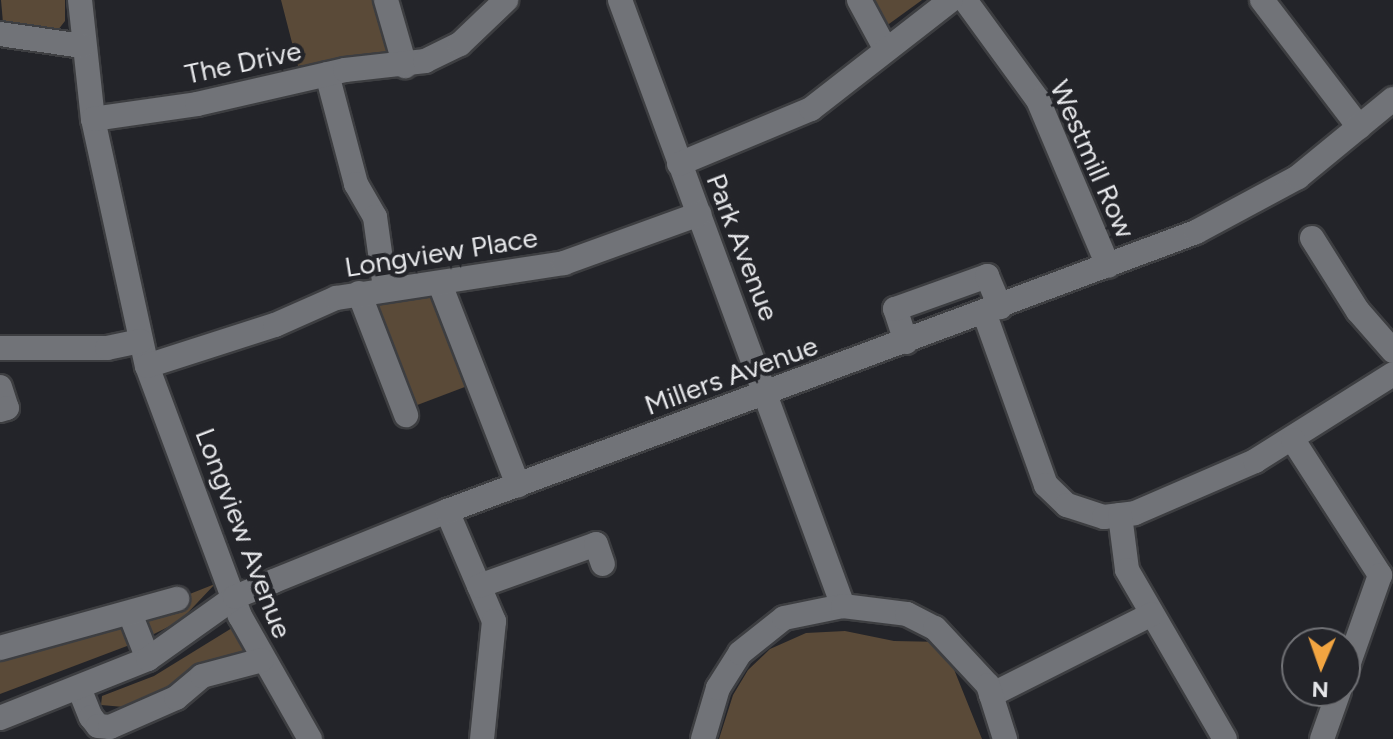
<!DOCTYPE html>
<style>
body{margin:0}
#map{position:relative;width:1393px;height:739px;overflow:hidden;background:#232429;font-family:Figtree,sans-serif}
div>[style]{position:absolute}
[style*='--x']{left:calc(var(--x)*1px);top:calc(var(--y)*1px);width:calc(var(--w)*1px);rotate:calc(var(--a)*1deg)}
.green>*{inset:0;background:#5a4a38}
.roads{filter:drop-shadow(2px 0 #3d3e41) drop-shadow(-2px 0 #3d3e41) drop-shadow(0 2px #3d3e41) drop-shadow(0 -2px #3d3e41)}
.minor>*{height:24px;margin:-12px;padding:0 12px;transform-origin:12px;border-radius:12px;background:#717378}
span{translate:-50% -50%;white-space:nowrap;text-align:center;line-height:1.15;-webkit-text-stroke:8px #232429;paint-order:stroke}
.street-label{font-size:28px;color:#e5e6e9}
.north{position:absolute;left:1281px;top:627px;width:80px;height:80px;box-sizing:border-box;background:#232429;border:2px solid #717276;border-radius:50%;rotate:182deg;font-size:22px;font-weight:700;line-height:32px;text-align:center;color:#e5e6e9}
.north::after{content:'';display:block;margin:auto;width:28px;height:36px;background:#f2a541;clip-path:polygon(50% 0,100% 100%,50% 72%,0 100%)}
</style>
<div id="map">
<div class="green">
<div style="clip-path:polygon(1px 0,65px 0,65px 21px,54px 35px,3px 23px)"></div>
<div style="clip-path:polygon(281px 0,376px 0,388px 51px,384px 56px,306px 72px,304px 65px,298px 66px)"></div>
<div style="clip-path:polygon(865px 0,922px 0,882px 29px)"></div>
<div style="clip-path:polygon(429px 295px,436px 297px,470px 385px,412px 407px,373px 308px,380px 301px)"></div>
<div style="clip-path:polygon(215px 584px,180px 621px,152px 635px,144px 629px,148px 621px,183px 612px,177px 599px)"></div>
<div style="clip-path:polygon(122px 624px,131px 640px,127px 646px,0 694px,0 655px)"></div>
<div style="clip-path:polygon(232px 628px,247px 652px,124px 707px,101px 705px,102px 696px,154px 676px)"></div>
<div style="clip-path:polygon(845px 631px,894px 641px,943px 642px,982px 739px,719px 739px,733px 695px,748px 670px,770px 649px,806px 633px)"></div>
</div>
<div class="roads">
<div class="minor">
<div style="--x:80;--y:0;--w:120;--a:83.8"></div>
<div style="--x:93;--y:119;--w:253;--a:77.7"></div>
<div style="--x:147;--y:366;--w:267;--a:69.6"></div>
<div style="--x:240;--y:616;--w:142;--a:60.4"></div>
<div style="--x:386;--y:0;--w:69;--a:73.9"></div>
<div style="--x:620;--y:0;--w:646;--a:69.8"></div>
<div style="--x:859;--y:0;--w:55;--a:61.6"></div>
<div style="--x:965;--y:0;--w:124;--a:53.9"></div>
<div style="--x:1038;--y:100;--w:180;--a:67.1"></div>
<div style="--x:1262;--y:0;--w:160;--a:52.6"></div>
<div style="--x:0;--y:34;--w:83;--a:8.3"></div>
<div style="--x:327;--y:74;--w:114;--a:75.2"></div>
<div style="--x:356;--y:184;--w:38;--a:60"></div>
<div style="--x:375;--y:217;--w:72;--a:82"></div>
<div style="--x:93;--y:119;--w:105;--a:-8.2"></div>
<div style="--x:197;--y:104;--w:152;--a:-12.9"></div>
<div style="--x:345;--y:70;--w:81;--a:-6.4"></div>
<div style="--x:425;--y:61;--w:39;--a:-26"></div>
<div style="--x:460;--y:44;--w:64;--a:-43.7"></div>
<div style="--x:679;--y:164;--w:143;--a:-22.6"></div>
<div style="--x:811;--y:109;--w:177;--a:-37.9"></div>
<div style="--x:1312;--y:238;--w:86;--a:57.8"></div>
<div style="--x:1358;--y:311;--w:53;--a:48.8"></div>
<div style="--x:440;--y:284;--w:216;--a:68.8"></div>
<div style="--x:359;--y:293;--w:131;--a:68.9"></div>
<div style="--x:984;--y:312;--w:184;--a:70.3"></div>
<div style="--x:1046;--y:485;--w:29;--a:44"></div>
<div style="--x:1067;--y:505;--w:39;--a:18"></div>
<div style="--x:1104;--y:517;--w:31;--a:-7"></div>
<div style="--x:1135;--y:513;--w:131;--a:-23.4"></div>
<div style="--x:1255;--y:461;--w:163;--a:-32.2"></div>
<div style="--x:906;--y:342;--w:35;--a:-108"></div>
<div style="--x:895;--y:309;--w:98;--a:-19.7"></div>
<div style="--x:987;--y:276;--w:34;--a:67"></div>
<div style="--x:0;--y:348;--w:107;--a:0"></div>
<div style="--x:107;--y:348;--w:34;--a:-12"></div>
<div style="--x:147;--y:366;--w:134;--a:-17.8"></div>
<div style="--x:275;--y:325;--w:67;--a:-23.9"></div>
<div style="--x:336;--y:298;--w:231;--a:-8.7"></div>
<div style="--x:564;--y:263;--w:144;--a:-19.9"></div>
<div style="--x:0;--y:387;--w:22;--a:72"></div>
<div style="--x:7;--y:408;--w:7;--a:164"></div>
<div style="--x:1293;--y:440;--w:161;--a:57.2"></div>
<div style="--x:1380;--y:575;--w:105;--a:109.5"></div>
<div style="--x:447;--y:511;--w:120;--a:66.9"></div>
<div style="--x:494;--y:621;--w:119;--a:95.8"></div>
<div style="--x:1120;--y:515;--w:55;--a:82.7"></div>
<div style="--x:1127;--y:570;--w:195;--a:59.9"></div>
<div style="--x:479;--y:586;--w:124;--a:-19.7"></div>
<div style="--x:596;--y:544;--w:21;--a:71"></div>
<div style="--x:131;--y:616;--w:46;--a:68.4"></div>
<div style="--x:0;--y:648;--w:184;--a:-15.5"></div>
<div style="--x:79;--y:688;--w:31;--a:68"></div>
<div style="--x:91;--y:717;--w:11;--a:52"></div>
<div style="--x:98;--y:726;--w:12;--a:5"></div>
<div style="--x:110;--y:727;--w:72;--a:-23.7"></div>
<div style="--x:176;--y:698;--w:34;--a:-40"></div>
<div style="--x:202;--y:676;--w:62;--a:-14.9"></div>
<div style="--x:991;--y:695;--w:180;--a:-26.7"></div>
<div style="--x:0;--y:718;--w:159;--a:-21.7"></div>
<div style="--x:148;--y:659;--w:107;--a:-35.5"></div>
<div style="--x:235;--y:597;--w:42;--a:-22.3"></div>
<div style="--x:274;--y:581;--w:187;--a:-22"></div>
<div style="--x:447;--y:511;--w:799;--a:-20.43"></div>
<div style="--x:1196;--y:232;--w:116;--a:-28.3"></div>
<div style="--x:1298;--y:177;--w:123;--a:-39.4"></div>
<div style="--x:703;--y:739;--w:53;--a:-73.6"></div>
<div style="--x:718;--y:688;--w:41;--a:-57.8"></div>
<div style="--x:740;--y:653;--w:56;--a:-38.5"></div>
<div style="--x:784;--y:618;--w:60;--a:-11.5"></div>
<div style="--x:843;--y:606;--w:64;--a:7.1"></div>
<div style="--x:907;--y:614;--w:31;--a:27"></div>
<div style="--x:935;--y:628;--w:78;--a:47.1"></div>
<div style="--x:988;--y:685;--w:57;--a:72.5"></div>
<div style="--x:1322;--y:739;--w:51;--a:-70.5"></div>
</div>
</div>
<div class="street-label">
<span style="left:243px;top:62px;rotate:-12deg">The Drive</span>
<span style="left:1093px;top:159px;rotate:66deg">Westmill Row</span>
<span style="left:743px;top:247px;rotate:69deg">Park Avenue</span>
<span style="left:441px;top:252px;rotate:-9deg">Longview Place</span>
<span style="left:731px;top:375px;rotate:-20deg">Millers Avenue</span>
<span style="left:244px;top:533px;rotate:69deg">Longview Avenue</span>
</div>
<div class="north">N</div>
</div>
